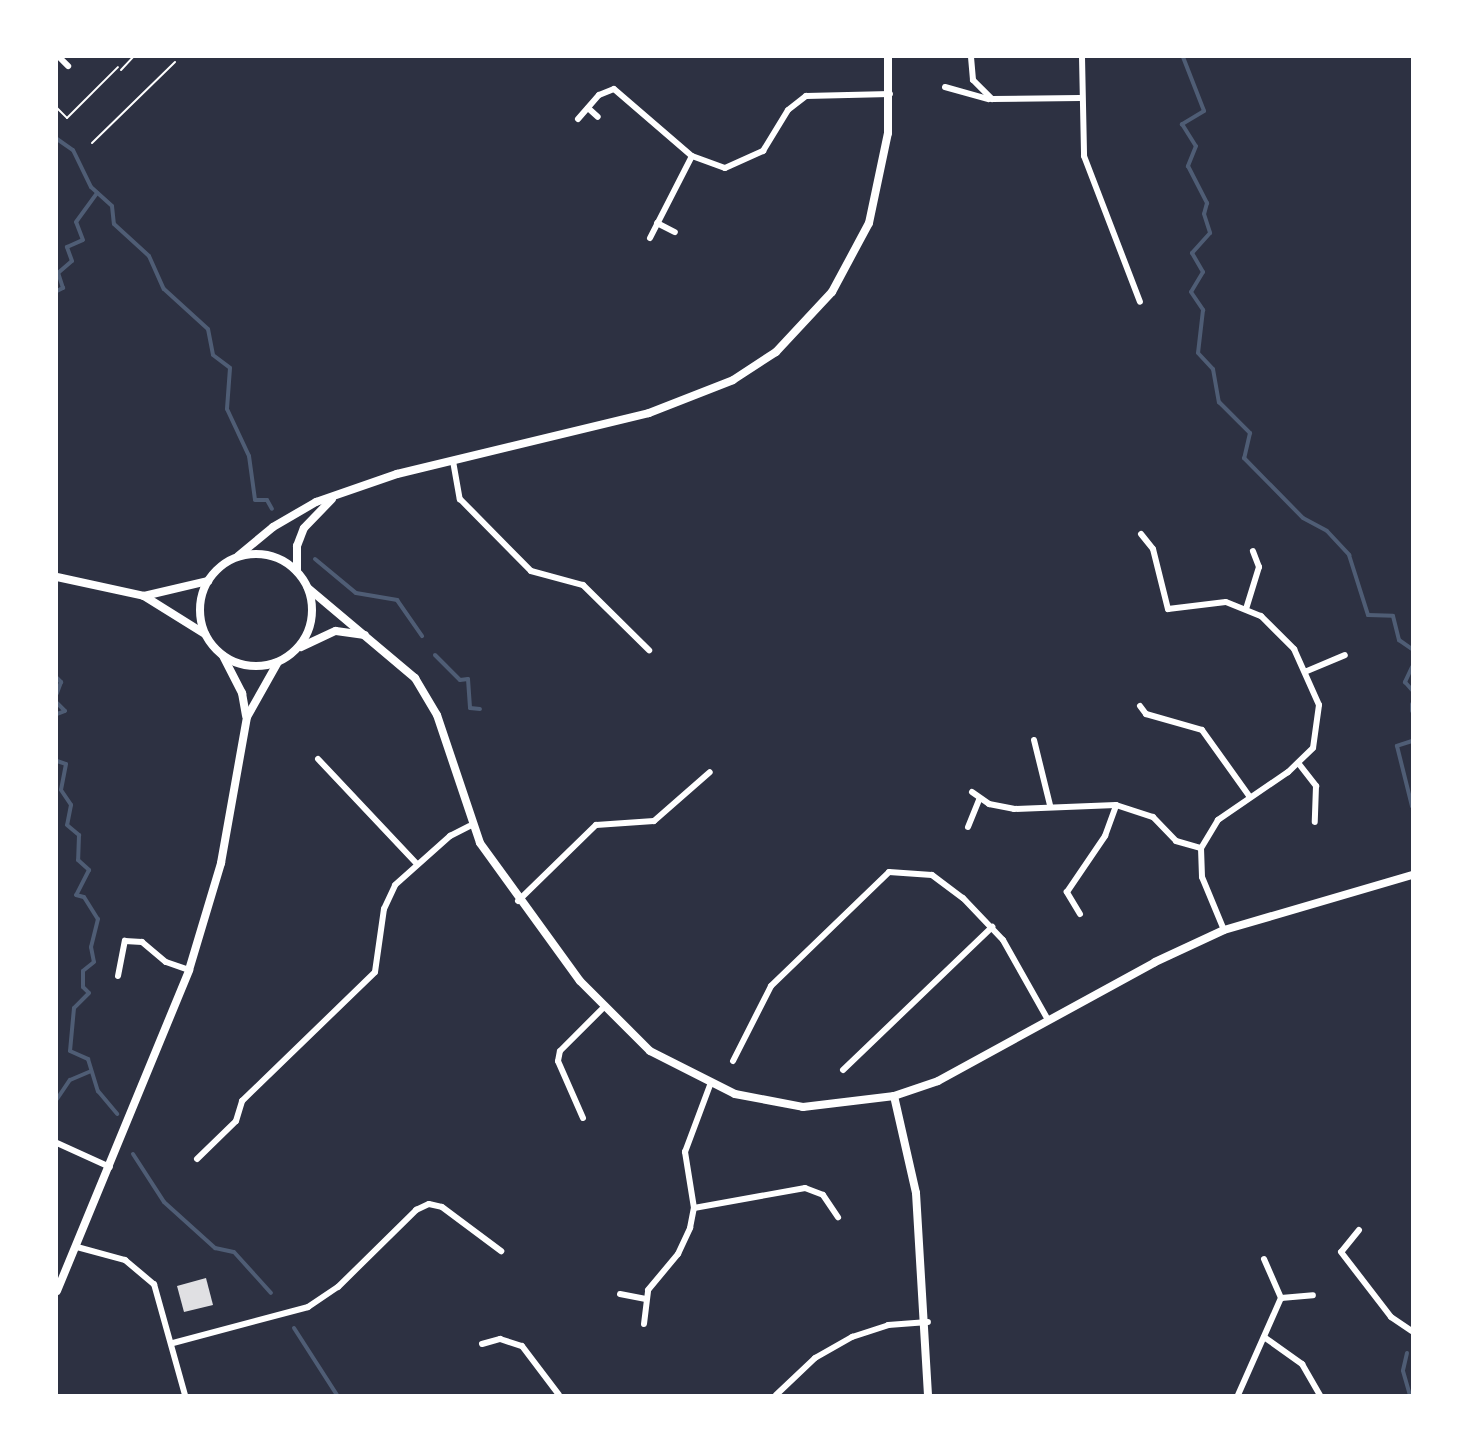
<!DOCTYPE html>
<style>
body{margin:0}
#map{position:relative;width:1469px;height:1452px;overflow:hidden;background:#2d3142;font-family:Helvetica,sans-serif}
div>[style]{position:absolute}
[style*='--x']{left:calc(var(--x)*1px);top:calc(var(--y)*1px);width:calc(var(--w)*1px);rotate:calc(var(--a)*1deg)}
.stream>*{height:4px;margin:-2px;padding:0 2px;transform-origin:2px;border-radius:2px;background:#4f5d75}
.building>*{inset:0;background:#e0e0e3}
.path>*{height:2px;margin:-1px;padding:0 1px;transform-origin:1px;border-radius:1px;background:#fff}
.minor>*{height:6px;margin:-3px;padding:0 3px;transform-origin:3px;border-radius:3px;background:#fff}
.tertiary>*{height:8px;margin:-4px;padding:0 4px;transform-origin:4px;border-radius:4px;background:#fff}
.tertiary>.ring{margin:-4px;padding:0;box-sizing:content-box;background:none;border:8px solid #fff;border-radius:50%}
span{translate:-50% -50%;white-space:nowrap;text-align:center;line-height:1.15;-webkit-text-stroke:4.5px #fff;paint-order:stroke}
.frame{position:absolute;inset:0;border:58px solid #fff;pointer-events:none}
</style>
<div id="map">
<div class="stream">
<div style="--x:1183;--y:57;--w:58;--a:68.7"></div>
<div style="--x:1204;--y:111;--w:26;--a:149"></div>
<div style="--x:1182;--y:124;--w:26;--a:58"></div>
<div style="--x:1196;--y:146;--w:22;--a:112"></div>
<div style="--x:1188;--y:166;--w:42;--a:62.8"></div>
<div style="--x:1207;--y:203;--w:11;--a:105"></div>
<div style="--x:1204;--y:214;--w:20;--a:72"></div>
<div style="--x:1210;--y:233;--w:27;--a:132"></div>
<div style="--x:1192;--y:253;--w:22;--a:60"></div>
<div style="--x:1203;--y:272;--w:23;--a:121"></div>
<div style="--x:1191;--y:292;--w:22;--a:56"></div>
<div style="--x:1203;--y:310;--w:43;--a:96.6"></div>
<div style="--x:1198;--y:353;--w:22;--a:47"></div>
<div style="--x:1213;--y:369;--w:34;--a:80"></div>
<div style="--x:1219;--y:402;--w:44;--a:45"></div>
<div style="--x:1250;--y:433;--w:26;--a:103"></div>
<div style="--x:1244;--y:458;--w:84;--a:45.5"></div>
<div style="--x:1303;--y:518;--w:27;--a:28"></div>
<div style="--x:1327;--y:531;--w:33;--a:47"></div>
<div style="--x:1349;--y:555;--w:63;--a:72.4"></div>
<div style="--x:1368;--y:615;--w:25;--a:2"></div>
<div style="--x:1393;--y:616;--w:25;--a:76"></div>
<div style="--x:1399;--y:640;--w:16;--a:35"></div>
<div style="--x:57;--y:139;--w:19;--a:35"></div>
<div style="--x:73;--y:150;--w:41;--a:64.1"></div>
<div style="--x:91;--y:187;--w:28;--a:42"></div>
<div style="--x:112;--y:206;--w:18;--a:84"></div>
<div style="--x:114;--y:224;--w:47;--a:42.4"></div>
<div style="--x:149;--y:256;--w:36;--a:66"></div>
<div style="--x:164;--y:289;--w:59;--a:42.3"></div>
<div style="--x:208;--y:329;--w:26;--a:79"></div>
<div style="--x:213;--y:355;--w:21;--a:37"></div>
<div style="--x:230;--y:368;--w:41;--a:94.2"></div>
<div style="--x:227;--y:409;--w:52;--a:64.9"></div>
<div style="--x:249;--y:456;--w:44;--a:82.2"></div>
<div style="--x:255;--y:500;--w:12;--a:0"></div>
<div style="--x:267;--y:500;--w:10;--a:61"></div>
<div style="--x:57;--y:291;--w:7;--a:-27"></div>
<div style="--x:63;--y:288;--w:16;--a:-108"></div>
<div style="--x:58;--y:273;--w:18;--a:-41"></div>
<div style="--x:72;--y:261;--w:15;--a:-110"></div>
<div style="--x:67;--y:247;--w:17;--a:-24"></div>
<div style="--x:83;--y:240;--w:19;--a:-111"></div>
<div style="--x:76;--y:222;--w:36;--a:-54"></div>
<div style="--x:315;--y:559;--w:53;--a:39.7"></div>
<div style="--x:356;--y:593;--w:42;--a:9.7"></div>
<div style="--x:397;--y:600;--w:44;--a:55.2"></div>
<div style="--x:435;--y:655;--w:35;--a:45"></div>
<div style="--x:460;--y:680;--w:8;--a:-7"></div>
<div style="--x:468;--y:679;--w:29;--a:86"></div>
<div style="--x:470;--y:708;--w:10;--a:6"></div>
<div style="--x:1412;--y:667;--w:17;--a:115"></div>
<div style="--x:1405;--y:682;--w:11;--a:49"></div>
<div style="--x:57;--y:678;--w:6;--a:45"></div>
<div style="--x:61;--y:682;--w:12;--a:110"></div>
<div style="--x:57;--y:703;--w:11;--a:45"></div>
<div style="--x:65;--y:711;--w:9;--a:159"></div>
<div style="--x:1412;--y:704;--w:7;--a:90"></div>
<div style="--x:1412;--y:741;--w:16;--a:162"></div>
<div style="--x:1397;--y:746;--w:62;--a:76"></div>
<div style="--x:57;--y:761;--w:9;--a:18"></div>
<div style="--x:66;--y:764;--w:26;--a:101"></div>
<div style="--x:61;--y:790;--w:18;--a:56"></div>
<div style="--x:71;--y:805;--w:20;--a:101"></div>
<div style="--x:67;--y:825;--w:16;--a:40"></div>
<div style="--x:79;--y:835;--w:25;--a:92"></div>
<div style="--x:78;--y:860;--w:15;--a:42"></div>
<div style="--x:89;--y:870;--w:28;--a:117"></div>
<div style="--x:76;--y:895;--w:8;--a:14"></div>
<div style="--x:84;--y:897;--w:26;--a:58"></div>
<div style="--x:98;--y:919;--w:29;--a:104"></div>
<div style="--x:91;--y:947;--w:15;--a:79"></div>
<div style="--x:94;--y:962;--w:14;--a:141"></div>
<div style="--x:83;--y:971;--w:16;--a:90"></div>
<div style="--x:83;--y:987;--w:8;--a:45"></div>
<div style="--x:89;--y:993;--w:21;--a:135"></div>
<div style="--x:74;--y:1008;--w:43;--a:95.3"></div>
<div style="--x:70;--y:1051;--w:20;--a:24"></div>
<div style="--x:88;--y:1059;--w:34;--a:73"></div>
<div style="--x:98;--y:1091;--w:30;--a:50"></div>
<div style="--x:57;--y:1099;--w:23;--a:-56"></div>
<div style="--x:70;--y:1080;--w:23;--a:-23"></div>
<div style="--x:133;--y:1154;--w:57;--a:57.1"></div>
<div style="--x:164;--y:1202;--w:69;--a:42"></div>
<div style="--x:215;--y:1248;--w:19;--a:12"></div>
<div style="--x:234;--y:1252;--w:55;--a:47.9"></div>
<div style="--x:294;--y:1328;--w:80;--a:57.3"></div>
<div style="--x:1407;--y:1353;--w:18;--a:103"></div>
<div style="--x:1403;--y:1371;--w:25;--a:74"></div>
</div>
<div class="building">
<div style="clip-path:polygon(206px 1278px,213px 1305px,184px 1312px,177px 1286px)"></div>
</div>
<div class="path">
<div style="--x:121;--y:70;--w:18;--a:-47"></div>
<div style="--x:57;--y:108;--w:14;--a:45"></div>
<div style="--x:67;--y:118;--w:72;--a:-45"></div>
<div style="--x:92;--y:143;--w:116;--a:-44.3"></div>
</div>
<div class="minor">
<div style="--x:59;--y:57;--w:13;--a:45"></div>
<div style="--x:971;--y:57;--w:23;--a:85"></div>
<div style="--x:973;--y:80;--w:27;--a:45"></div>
<div style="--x:992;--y:99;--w:88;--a:-0.7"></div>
<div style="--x:1082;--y:57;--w:99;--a:88.8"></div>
<div style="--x:1084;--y:156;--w:156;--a:69"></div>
<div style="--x:945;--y:87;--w:45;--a:15.6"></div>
<div style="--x:588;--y:108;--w:13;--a:42"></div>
<div style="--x:578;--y:119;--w:32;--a:-49"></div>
<div style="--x:599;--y:95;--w:16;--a:-22"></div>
<div style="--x:614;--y:89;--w:103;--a:40.7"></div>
<div style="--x:692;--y:156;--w:35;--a:20"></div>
<div style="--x:725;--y:168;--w:42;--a:-24.1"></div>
<div style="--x:763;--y:151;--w:48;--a:-58.6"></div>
<div style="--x:788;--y:110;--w:23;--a:-38"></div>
<div style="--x:806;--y:96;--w:84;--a:-1.4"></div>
<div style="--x:657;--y:223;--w:20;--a:27"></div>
<div style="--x:650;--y:238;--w:92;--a:-62.9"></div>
<div style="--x:453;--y:461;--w:39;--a:80"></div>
<div style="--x:460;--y:499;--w:101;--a:45.4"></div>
<div style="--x:531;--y:571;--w:54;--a:15.1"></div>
<div style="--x:583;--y:585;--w:93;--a:44.6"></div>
<div style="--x:1141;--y:534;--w:19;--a:51"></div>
<div style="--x:1153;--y:549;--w:62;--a:76"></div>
<div style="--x:1168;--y:609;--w:58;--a:-6.9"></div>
<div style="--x:1226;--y:602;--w:38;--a:22"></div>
<div style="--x:1261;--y:616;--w:47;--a:45"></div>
<div style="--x:1294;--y:649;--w:61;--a:65.9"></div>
<div style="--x:1319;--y:705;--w:43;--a:97.9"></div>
<div style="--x:1313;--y:748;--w:35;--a:136"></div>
<div style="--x:1288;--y:772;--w:85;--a:145.6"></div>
<div style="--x:1218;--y:820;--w:33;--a:121"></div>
<div style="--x:1201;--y:848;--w:29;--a:88"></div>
<div style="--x:1202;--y:877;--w:57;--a:67.5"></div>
<div style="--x:1246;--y:609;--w:44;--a:-72.8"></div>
<div style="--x:1259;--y:567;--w:17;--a:-111"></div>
<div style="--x:1307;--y:671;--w:41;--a:-22.8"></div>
<div style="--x:1140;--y:706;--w:10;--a:53"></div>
<div style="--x:1146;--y:714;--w:58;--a:15.9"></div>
<div style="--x:1202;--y:730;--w:82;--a:54.4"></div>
<div style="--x:1034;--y:740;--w:67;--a:76.2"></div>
<div style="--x:318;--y:759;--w:144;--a:46.7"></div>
<div style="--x:1299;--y:764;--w:28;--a:52"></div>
<div style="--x:1316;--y:786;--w:36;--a:92"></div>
<div style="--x:972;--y:792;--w:21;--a:35"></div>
<div style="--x:989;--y:804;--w:25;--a:11"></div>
<div style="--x:1014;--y:809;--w:102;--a:-2.2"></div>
<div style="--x:1116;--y:805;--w:39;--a:18"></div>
<div style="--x:1153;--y:817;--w:33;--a:46"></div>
<div style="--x:1176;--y:841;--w:26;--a:16"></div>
<div style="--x:968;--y:827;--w:31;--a:-68"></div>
<div style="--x:518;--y:901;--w:109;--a:-44.3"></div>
<div style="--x:596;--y:825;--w:58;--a:-3.9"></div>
<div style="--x:654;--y:821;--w:74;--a:-41.2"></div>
<div style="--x:1080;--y:914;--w:26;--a:-121"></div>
<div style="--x:1067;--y:892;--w:68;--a:-55.8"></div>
<div style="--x:1105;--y:836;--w:33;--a:-70"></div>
<div style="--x:118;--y:976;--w:36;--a:-79"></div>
<div style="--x:125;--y:941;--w:17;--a:3"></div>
<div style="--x:142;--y:942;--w:31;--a:40"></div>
<div style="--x:166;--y:962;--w:24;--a:19"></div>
<div style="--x:733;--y:1061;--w:84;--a:-63.1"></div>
<div style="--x:771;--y:986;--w:164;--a:-44"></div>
<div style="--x:889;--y:872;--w:43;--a:4"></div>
<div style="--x:932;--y:875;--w:39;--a:37"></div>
<div style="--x:963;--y:898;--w:58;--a:46.4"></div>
<div style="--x:1003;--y:940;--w:92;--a:60.6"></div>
<div style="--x:843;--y:1070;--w:207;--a:-43.8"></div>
<div style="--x:583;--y:1118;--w:62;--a:-113.7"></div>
<div style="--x:558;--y:1061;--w:10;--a:-79"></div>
<div style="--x:560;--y:1051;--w:61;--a:-45"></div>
<div style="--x:57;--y:1143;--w:58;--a:24.4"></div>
<div style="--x:197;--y:1159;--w:54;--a:-44.3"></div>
<div style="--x:236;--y:1121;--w:21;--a:-73"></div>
<div style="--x:242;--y:1101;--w:185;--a:-44.1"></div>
<div style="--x:375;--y:972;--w:64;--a:-81.9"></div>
<div style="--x:384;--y:909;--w:26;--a:-65"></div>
<div style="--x:395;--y:885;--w:74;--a:-41.7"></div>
<div style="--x:450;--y:836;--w:22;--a:-27"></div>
<div style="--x:694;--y:1208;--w:113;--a:-10.2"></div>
<div style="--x:805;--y:1188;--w:19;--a:21"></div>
<div style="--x:823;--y:1195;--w:27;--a:56"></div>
<div style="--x:1359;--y:1230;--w:28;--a:129"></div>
<div style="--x:1341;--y:1252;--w:82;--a:52.4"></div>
<div style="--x:1391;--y:1317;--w:25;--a:34"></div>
<div style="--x:77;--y:1247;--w:50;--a:15.2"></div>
<div style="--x:125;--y:1260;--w:38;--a:40"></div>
<div style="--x:154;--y:1284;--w:115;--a:74.4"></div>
<div style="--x:1264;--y:1259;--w:43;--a:66.4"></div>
<div style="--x:620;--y:1294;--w:25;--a:11"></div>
<div style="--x:644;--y:1324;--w:34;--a:-83"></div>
<div style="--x:648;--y:1290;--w:47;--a:-50.2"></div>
<div style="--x:678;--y:1254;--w:29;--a:-65"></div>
<div style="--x:690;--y:1228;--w:20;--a:-79"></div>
<div style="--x:694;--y:1208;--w:57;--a:-99.1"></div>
<div style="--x:685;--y:1152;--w:72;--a:-69.5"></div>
<div style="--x:1264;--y:1337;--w:47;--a:35.4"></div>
<div style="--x:1302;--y:1364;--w:36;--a:60"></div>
<div style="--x:173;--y:1343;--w:140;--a:-14.9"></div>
<div style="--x:308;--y:1307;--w:36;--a:-34"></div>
<div style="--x:338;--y:1287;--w:110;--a:-44.6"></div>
<div style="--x:416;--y:1210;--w:14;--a:-25"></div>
<div style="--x:429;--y:1204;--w:13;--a:13"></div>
<div style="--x:442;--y:1207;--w:74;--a:36.7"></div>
<div style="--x:482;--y:1344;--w:19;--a:-16"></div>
<div style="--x:500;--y:1339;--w:23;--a:18"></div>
<div style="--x:522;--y:1346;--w:61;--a:52.9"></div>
<div style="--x:776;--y:1395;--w:54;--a:-43.5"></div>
<div style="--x:815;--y:1358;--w:43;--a:-29.6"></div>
<div style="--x:852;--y:1337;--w:38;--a:-18"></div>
<div style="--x:888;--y:1325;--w:40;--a:-4.3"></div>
<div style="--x:1238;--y:1395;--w:106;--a:-66.1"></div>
<div style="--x:1281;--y:1298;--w:32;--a:-5"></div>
</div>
<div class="tertiary">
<div class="ring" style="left:200px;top:554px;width:104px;height:104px"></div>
<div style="--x:238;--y:556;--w:45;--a:-39.6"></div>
<div style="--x:273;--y:527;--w:50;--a:-30.2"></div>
<div style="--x:316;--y:502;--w:86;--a:-19.1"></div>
<div style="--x:397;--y:474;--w:259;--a:-13.6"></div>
<div style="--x:649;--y:413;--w:90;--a:-21.4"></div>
<div style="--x:733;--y:380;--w:51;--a:-33.1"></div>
<div style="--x:776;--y:352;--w:82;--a:-47"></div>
<div style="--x:832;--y:292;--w:78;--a:-61.8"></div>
<div style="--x:869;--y:223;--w:92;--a:-78.1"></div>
<div style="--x:888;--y:133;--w:76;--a:-90"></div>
<div style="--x:297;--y:571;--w:25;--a:-90"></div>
<div style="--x:297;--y:546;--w:19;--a:-69"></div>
<div style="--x:304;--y:528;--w:40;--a:-46"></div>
<div style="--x:57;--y:577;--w:89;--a:12.3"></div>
<div style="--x:144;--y:596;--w:72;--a:31.9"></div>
<div style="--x:308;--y:588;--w:140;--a:40.1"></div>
<div style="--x:415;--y:678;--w:43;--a:59.3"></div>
<div style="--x:437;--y:715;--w:135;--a:71.4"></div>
<div style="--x:480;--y:843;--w:170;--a:54.1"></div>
<div style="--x:580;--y:981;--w:99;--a:45"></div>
<div style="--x:650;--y:1051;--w:95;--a:26.8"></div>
<div style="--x:735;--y:1094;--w:69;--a:10.8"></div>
<div style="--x:803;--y:1107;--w:92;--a:-6.9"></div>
<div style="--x:894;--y:1096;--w:46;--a:-18.8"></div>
<div style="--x:938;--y:1081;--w:247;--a:-28.7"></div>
<div style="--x:1155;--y:962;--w:76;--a:-24.9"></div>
<div style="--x:1224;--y:930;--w:196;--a:-16.3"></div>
<div style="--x:144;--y:596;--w:66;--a:-13.2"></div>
<div style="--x:301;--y:647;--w:38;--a:-25"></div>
<div style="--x:336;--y:631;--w:29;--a:8"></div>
<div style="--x:223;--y:656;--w:42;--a:62.8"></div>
<div style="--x:242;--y:693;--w:23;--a:80"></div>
<div style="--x:894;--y:1096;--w:99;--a:77.2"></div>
<div style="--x:916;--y:1193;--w:202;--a:86.6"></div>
<div style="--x:57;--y:1291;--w:347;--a:-67.6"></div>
<div style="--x:189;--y:970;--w:112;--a:-73.3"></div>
<div style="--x:221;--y:863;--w:148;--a:-79.9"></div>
<div style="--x:247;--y:717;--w:63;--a:-60.6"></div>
</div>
<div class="frame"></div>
</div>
